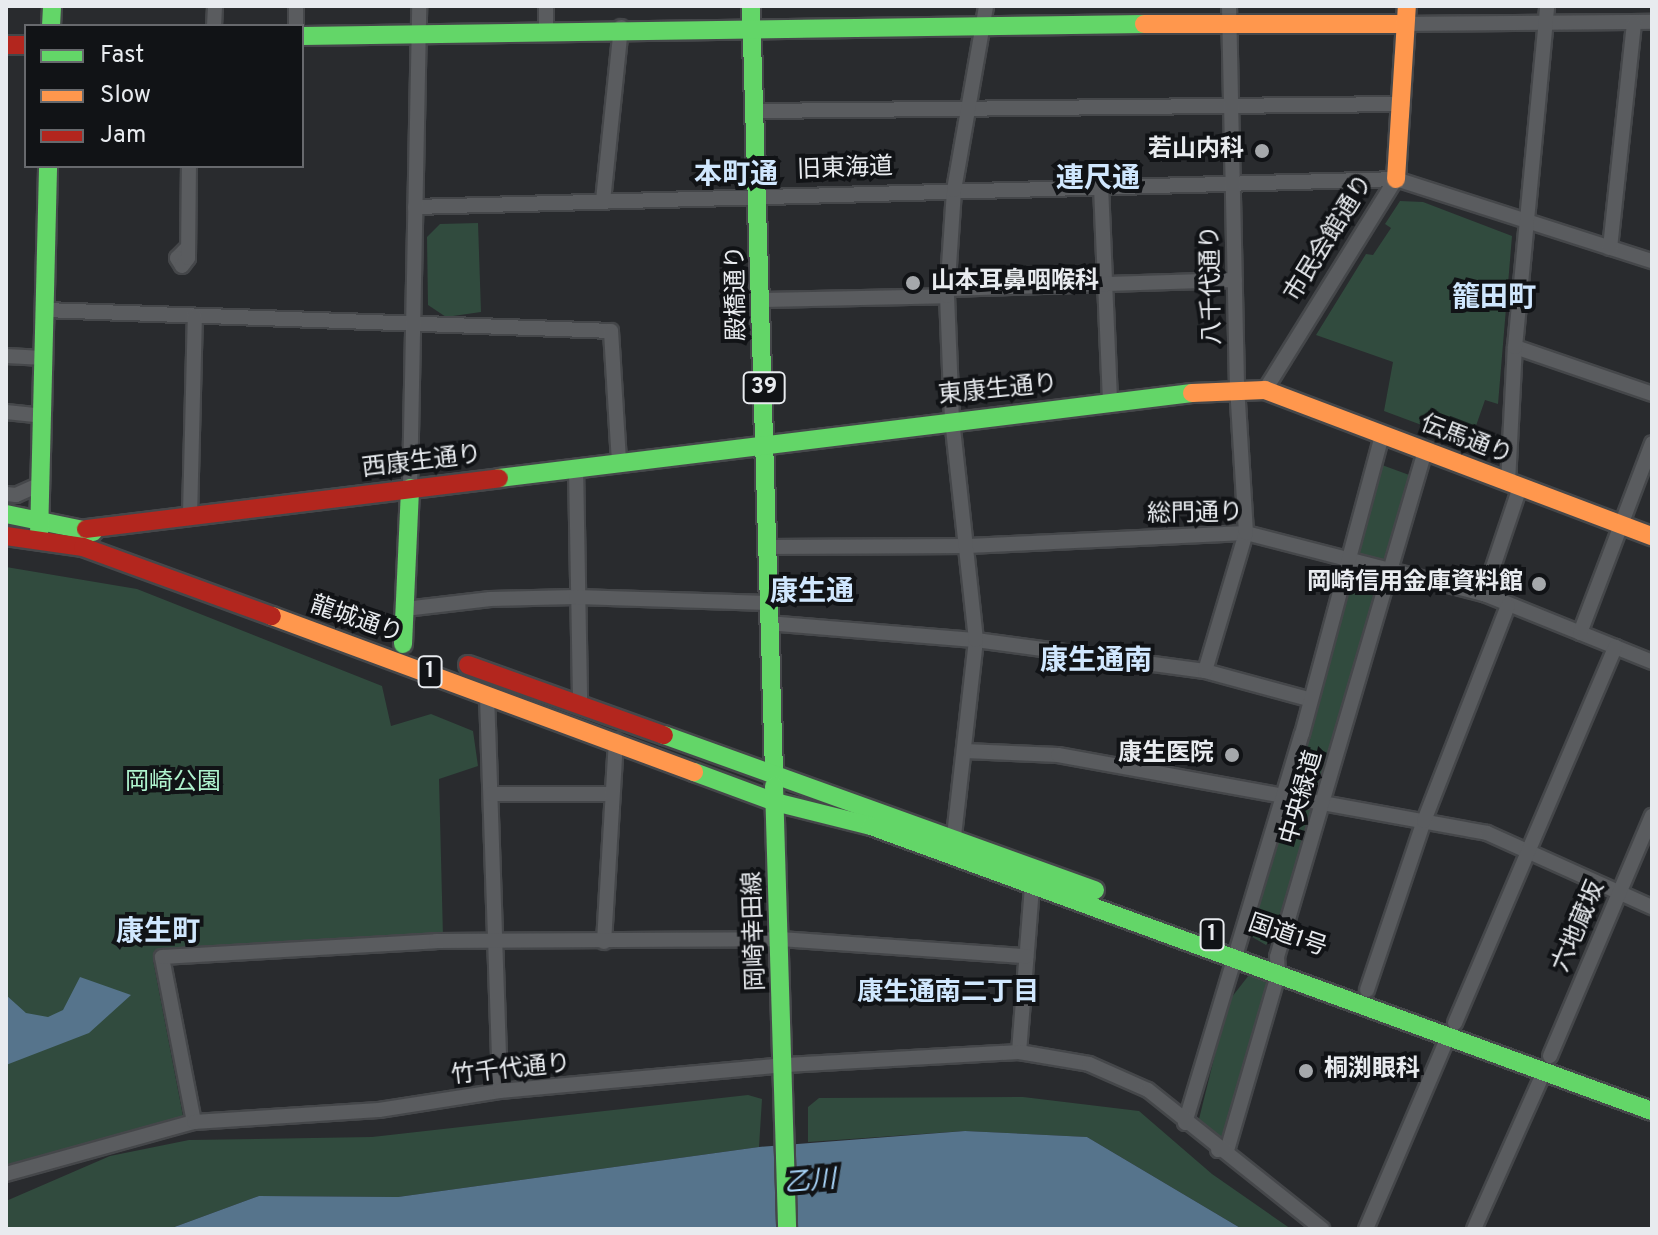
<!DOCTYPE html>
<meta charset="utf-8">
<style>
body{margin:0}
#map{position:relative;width:1658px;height:1235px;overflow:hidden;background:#292b2e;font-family:Overpass,"Noto Sans JP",sans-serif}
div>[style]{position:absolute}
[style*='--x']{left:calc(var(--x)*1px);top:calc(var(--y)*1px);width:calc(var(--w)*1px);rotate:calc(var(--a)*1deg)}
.green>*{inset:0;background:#314b3e}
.water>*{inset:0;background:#56748c}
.roads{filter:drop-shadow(2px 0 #45474a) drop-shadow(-2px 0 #45474a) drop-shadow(0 2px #45474a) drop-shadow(0 -2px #45474a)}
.street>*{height:14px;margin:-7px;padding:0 7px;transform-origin:7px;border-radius:7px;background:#5a5c5f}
.fast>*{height:18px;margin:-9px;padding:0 9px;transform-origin:9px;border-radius:9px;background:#63d668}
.slow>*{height:18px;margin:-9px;padding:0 9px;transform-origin:9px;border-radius:9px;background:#ff974d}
.jam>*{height:18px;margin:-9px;padding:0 9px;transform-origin:9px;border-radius:9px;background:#b3261e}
.dots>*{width:22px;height:22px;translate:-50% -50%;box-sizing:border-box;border:4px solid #111316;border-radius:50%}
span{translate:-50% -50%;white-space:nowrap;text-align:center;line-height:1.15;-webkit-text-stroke:8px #111316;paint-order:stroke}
.shield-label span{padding:2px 6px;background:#111316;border:2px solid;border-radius:6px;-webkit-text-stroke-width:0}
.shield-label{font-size:22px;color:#e8ebef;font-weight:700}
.poi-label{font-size:24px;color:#e8ebef;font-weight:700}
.right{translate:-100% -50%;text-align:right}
.left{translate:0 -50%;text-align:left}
.street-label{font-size:24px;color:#e8ebef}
.park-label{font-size:24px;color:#aff4ce}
.neighbourhood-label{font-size:26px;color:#d0e7fe;font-weight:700}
.water-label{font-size:26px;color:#a7d3f7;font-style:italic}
.quarter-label{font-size:28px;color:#d0e7fe;font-weight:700}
.frame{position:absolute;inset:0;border:8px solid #e8ebef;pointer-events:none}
.legend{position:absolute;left:24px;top:24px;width:280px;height:144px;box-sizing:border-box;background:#111316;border:2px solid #67696d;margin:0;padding:10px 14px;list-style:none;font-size:24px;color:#e8ebef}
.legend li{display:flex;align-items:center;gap:16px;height:40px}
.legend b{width:40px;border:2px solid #67696d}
</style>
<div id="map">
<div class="green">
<div style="clip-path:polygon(1400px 201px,1423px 202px,1512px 236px,1498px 404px,1485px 400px,1470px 443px,1384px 411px,1393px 362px,1316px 335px,1366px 254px,1373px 255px,1391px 228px,1385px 224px)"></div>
<div style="clip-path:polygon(478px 223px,481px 312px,446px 317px,428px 305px,427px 237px,440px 224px)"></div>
<div style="clip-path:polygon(1382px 465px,1412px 476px,1391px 557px,1384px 563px,1358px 553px)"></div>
<div style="clip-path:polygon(1357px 566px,1384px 577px,1321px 796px,1294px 792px,1289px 788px,1351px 570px)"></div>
<div style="clip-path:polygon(6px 567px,137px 589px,382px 686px,391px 726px,431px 714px,473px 731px,478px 766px,439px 779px,443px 937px,167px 951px,153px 960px,183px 1116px,6px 1166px)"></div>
<div style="clip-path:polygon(1290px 804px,1316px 810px,1285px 924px,1266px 945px,1247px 934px,1284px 805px)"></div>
<div style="clip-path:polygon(1249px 975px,1268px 982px,1268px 991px,1222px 1143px,1199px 1119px,1228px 1002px)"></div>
<div style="clip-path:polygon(748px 1095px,762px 1099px,759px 1147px,398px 1197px,259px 1196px,169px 1229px,6px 1229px,6px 1201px,110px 1156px,189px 1140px,372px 1137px)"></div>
<div style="clip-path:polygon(1023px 1097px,1139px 1111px,1212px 1174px,1291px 1229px,1242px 1229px,1087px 1137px,965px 1131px,808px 1142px,808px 1107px,819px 1098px)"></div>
</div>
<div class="water">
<div style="clip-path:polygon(80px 977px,131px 995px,89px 1033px,6px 1065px,6px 995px,26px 1013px,48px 1017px,63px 1010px)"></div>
<div style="clip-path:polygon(965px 1131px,1087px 1137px,1242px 1229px,169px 1229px,259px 1196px,398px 1197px,759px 1147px)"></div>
</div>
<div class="roads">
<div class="street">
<div style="--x:546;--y:6;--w:23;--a:90"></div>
<div style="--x:1405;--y:24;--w:247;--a:-0.5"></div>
<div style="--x:214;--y:26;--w:20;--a:-87"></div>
<div style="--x:296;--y:26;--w:20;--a:-90"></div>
<div style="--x:757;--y:111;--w:646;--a:-0.62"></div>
<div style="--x:1101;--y:186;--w:217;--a:87.6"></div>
<div style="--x:603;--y:201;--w:175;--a:-84.1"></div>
<div style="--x:415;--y:207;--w:981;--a:-1.63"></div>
<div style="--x:1396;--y:179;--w:269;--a:17.8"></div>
<div style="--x:187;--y:248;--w:14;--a:135"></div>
<div style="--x:177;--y:258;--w:9;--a:58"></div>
<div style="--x:182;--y:266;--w:10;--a:-53"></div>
<div style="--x:188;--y:258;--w:92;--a:-89.4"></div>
<div style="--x:1610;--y:248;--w:225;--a:-83.9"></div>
<div style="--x:948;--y:289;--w:287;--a:-1.8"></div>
<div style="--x:763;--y:300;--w:184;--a:-1.2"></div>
<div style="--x:45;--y:310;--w:566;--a:2.12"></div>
<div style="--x:611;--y:331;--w:131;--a:86.5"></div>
<div style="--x:1515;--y:347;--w:145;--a:18.9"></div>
<div style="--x:6;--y:356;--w:38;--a:3"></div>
<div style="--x:1265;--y:390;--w:248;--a:-58.2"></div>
<div style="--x:6;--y:412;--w:36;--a:6"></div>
<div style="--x:576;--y:467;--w:236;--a:89"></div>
<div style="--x:1508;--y:483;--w:136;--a:-87.1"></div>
<div style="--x:1515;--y:347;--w:342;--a:-84.6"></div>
<div style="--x:410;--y:488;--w:482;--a:-88.9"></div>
<div style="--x:6;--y:494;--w:10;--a:6"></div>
<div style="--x:16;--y:495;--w:27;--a:-24"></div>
<div style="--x:190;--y:516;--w:200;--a:-88.6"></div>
<div style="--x:767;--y:547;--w:201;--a:-0.3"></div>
<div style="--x:968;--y:546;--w:278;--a:-2.7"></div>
<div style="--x:1246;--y:533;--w:246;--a:14.4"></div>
<div style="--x:1484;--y:594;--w:181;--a:22"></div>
<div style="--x:1484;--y:594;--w:113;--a:-71.4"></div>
<div style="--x:405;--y:609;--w:86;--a:-6.7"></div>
<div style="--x:490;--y:599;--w:86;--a:-1.3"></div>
<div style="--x:576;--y:597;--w:192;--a:1.8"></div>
<div style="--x:768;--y:623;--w:209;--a:4.7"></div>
<div style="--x:976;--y:640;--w:231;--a:7.7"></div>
<div style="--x:1205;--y:671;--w:107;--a:15.2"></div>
<div style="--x:1580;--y:633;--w:203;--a:-69.2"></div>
<div style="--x:1205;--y:671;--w:144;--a:-73.5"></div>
<div style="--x:1246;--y:533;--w:146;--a:-93.5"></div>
<div style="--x:1237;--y:387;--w:381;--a:-91.2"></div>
<div style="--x:487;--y:695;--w:396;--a:88.1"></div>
<div style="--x:965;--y:751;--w:93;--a:2.5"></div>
<div style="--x:1058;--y:755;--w:436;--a:10.3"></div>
<div style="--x:1487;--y:833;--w:181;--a:24.2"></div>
<div style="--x:491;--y:794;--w:121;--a:0"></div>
<div style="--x:954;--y:836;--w:197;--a:-83.6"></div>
<div style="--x:976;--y:640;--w:221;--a:-96.2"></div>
<div style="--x:952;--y:420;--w:124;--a:-92.3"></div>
<div style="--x:947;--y:296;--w:106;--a:-86.2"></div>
<div style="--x:954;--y:190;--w:187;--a:-80.1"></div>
<div style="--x:604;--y:942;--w:202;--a:-86.6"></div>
<div style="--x:1367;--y:990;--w:178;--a:-71.4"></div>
<div style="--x:1424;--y:821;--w:231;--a:-68.7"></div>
<div style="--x:1455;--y:1023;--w:409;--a:-66.9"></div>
<div style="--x:1019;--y:1052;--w:166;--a:-85.5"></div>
<div style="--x:1550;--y:1056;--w:261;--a:-67"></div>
<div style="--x:194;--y:1122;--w:168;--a:-101"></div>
<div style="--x:162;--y:957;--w:274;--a:-3.3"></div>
<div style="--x:436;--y:941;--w:344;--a:-0.3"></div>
<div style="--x:780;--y:939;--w:247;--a:4"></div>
<div style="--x:1185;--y:1123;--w:406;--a:-73.3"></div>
<div style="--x:1302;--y:734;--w:310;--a:-75"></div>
<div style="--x:1218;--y:1150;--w:10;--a:-17"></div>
<div style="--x:1228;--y:1147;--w:179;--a:-73.8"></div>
<div style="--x:1278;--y:975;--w:18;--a:-93"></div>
<div style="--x:1277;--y:957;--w:527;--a:-73.7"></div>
<div style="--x:6;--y:1174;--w:195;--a:-15.5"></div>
<div style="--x:194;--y:1122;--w:185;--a:-3.7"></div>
<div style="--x:379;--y:1110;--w:122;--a:-8.9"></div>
<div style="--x:500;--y:1091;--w:287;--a:-5.2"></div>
<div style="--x:786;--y:1065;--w:233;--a:-3.2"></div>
<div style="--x:1019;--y:1052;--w:71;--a:9.7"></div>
<div style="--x:1089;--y:1064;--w:64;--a:23.8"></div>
<div style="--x:1148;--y:1090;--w:223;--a:38.6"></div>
<div style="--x:1366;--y:1229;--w:209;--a:-66.9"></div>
<div style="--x:1474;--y:1229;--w:172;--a:-66"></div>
</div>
<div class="fast">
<div style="--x:751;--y:6;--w:765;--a:88.28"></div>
<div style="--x:51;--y:26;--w:20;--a:-87"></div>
<div style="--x:302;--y:36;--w:842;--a:-0.82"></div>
<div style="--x:499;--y:478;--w:698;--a:-6.99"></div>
<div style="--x:6;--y:514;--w:89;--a:11.7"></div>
<div style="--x:39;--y:537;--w:371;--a:-88.6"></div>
<div style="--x:403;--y:644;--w:156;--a:-87.4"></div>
<div style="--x:664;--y:735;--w:458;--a:19.8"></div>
<div style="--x:694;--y:772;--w:86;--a:20.3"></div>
<div style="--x:775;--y:802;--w:99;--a:14"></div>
<div style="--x:871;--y:826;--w:831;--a:20.05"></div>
<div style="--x:774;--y:786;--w:443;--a:88.3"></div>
</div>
<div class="slow">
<div style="--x:1144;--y:24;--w:261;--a:0"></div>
<div style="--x:1396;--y:179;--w:173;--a:-86.4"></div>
<div style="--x:1192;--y:393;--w:73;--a:-2.4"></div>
<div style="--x:1265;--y:390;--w:414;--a:20.7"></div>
<div style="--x:272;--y:616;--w:450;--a:20.3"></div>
</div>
<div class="jam">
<div style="--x:6;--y:45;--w:20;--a:0"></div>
<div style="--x:86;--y:529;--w:416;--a:-7"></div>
<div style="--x:6;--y:536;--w:78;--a:8.1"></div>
<div style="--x:83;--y:547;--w:201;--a:20.1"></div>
<div style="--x:468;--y:665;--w:208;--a:19.7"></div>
</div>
</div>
<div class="dots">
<div style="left:1262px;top:151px;background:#a5a8ab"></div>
<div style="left:913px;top:283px;background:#a5a8ab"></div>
<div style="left:1539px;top:584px;background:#a5a8ab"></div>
<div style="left:1232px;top:755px;background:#a5a8ab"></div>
<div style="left:1306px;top:1071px;background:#a5a8ab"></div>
</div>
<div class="shield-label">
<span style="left:764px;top:388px">39</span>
<span style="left:430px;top:672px">1</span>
<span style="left:1212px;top:935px">1</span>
</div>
<div class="poi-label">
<span class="right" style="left:1244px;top:151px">若山内科</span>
<span class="left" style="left:931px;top:283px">山本耳鼻咽喉科</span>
<span class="right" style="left:1523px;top:584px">岡崎信用金庫資料館</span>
<span class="right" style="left:1214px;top:755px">康生医院</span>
<span class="left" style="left:1324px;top:1071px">桐渕眼科</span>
</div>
<div class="street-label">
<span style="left:845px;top:170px;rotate:-2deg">旧東海道</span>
<span style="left:1330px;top:239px;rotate:-58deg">市民会館通り</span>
<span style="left:1213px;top:285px;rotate:-91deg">八千代通り</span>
<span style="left:738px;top:293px;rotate:-91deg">殿橋通り</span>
<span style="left:998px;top:391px;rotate:-6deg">東康生通り</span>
<span style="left:1466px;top:441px;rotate:21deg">伝馬通り</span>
<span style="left:422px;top:463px;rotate:-7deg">西康生通り</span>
<span style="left:1195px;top:515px;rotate:-1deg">総門通り</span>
<span style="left:356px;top:621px;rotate:19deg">龍城通り</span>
<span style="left:1303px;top:798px;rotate:-74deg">中央緑道</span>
<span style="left:1580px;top:927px;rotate:-67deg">六地蔵坂</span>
<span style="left:756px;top:931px;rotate:-92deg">岡崎幸田線</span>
<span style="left:1287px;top:937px;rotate:19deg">国道1号</span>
<span style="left:511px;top:1071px;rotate:-6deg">竹千代通り</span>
</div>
<div class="park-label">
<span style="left:173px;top:784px">岡崎公園</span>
</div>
<div class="neighbourhood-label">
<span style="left:948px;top:994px">康生通南二丁目</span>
</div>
<div class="water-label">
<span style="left:810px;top:1183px;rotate:-5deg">乙川</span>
</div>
<div class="quarter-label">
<span style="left:736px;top:176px">本町通</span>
<span style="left:1098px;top:180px">連尺通</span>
<span style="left:1494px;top:299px">籠田町</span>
<span style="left:812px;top:593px">康生通</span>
<span style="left:1096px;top:662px">康生通南</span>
<span style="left:158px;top:933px">康生町</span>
</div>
<div class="frame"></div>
<ul class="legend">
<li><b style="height:10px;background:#63d668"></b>Fast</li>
<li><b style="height:10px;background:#ff974d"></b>Slow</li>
<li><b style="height:10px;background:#b3261e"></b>Jam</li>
</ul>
</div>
